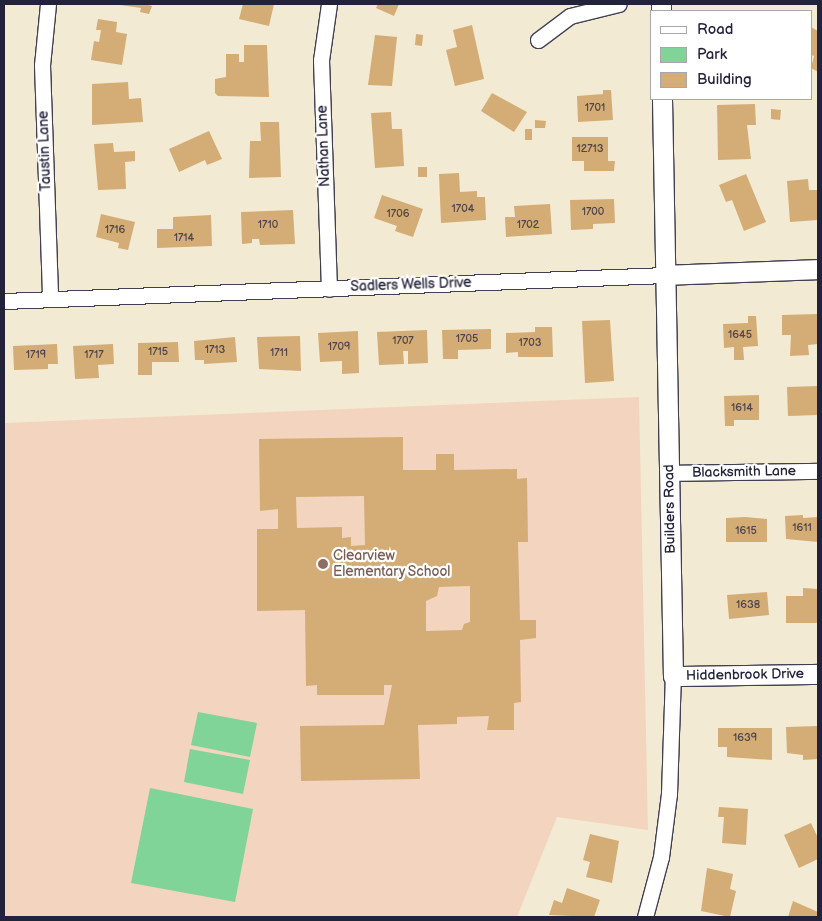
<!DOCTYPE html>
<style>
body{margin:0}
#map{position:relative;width:822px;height:921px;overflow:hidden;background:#f3ead4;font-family:"Balsamiq Sans",sans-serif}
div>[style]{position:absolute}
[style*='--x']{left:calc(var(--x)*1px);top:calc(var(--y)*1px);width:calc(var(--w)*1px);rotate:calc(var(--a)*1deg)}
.built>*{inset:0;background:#f3d4bf}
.green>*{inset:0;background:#80d497}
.building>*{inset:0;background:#d4ac75}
.roads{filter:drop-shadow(1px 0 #414052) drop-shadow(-1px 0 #414052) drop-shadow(0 1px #414052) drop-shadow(0 -1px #414052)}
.minor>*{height:15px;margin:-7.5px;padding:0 7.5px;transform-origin:7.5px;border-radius:7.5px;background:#fff}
.tertiary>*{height:19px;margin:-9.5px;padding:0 9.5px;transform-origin:9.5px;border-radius:9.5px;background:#fff}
.dots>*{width:14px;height:14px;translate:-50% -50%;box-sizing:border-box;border:2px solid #fff;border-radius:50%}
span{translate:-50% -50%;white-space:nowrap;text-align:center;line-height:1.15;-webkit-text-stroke:4.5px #fff;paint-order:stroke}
.number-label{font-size:11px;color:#4e444a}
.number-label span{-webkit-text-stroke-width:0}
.street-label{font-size:14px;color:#22223b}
.education-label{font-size:14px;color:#785e54}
.left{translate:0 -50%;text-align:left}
.frame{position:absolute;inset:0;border:5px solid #22223b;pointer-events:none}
.legend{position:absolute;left:650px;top:10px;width:162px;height:90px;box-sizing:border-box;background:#fff;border:1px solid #a7a7b1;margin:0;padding:6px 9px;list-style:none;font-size:15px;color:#22223b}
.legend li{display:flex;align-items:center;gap:10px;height:25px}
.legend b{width:25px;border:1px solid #a7a7b1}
</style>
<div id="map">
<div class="built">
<div style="clip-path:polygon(639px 397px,648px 830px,557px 817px,517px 917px,4px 917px,4px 423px)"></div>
</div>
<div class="green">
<div style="clip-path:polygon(198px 712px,257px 723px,250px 757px,191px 745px)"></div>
<div style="clip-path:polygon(190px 749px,250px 760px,243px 794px,184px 782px)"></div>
<div style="clip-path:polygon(150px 788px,253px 809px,235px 902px,131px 883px)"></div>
</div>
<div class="building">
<div style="clip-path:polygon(113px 4px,144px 4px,152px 6px,149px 14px,140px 12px,141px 8px)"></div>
<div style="clip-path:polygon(243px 4px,274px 4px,269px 26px,239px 19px)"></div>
<div style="clip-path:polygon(378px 4px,399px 4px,394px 16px,376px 8px)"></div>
<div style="clip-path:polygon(98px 19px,117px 22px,116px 32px,127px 34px,122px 65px,91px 60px,94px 41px,99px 42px,101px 30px,96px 30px)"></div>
<div style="clip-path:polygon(472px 25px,484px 79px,455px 86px,446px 50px,457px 47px,453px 30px)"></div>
<div style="clip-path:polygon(811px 27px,818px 31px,818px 72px,811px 68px,814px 56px,811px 55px)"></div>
<div style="clip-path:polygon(416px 34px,423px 35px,422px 46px,415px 45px)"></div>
<div style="clip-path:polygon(375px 35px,397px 37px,392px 86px,368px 85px)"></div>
<div style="clip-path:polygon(244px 45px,267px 45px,269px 97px,218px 96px,215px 93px,215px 79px,226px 77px,226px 54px,239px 54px,239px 62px,244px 62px)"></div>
<div style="clip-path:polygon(128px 82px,129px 99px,141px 98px,143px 122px,92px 125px,92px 84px)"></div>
<div style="clip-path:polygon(603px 90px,611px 90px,613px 120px,578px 122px,577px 96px,603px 94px)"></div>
<div style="clip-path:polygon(492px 93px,527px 112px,514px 132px,481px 111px)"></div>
<div style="clip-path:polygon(755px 104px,756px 125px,747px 125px,751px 159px,718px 160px,717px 105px)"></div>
<div style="clip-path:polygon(771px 109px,781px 110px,780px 120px,771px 119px)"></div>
<div style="clip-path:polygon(391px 112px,392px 129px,402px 129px,404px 166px,375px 168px,371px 113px)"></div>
<div style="clip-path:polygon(535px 120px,546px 121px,545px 128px,535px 128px)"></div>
<div style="clip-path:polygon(260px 122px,279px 122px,281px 177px,249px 178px,250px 141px,261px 141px)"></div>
<div style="clip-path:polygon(525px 129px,532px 129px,532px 140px,525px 140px)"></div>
<div style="clip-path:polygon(209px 131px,222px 159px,207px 165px,205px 160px,179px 172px,169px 149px)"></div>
<div style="clip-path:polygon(572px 137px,608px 137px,608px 161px,615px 161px,614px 171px,584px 171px,584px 161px,572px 161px)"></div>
<div style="clip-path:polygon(113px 143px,114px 152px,135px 151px,135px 161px,125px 162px,126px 189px,98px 190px,94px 144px)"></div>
<div style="clip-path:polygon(418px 167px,427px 167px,427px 177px,418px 177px)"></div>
<div style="clip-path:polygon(459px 173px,460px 192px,477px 191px,477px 197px,485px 197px,486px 220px,441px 223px,439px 174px)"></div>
<div style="clip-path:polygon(746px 174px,766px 222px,744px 231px,732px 200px,726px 202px,719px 185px)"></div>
<div style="clip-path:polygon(808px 179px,809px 190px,818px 190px,818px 220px,790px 222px,787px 181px)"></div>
<div style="clip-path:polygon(382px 195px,423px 209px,413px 237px,395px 231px,397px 226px,374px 218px)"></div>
<div style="clip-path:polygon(614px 199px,615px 223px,593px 224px,593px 229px,571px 230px,570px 200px)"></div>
<div style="clip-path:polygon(550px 204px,552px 234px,506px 237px,505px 217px,515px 217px,514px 206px)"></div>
<div style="clip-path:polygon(293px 210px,295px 244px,260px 245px,259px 239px,252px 239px,252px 243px,242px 244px,241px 212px)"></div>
<div style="clip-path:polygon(101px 214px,135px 222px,128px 250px,118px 248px,119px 243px,96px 237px)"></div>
<div style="clip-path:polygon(211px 215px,212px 246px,157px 248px,157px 229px,173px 229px,173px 217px)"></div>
<div style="clip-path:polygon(818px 314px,818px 344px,808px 345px,809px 355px,790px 356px,791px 335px,782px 335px,782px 315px)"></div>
<div style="clip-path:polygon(748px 316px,756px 316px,758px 346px,743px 347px,744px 360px,734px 360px,734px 347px,724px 348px,723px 324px,748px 323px)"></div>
<div style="clip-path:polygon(610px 320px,614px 381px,585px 383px,582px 321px)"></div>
<div style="clip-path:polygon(535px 327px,552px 327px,553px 357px,518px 357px,518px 352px,506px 353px,506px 333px,535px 332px)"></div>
<div style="clip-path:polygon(491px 329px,491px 349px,458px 350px,458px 359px,443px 359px,442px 330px)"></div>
<div style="clip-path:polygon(427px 330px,428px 363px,408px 364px,408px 351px,403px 351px,404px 364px,379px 365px,377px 332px)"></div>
<div style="clip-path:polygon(358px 331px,359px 373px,342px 374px,342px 361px,320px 362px,318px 333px)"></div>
<div style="clip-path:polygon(300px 336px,301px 371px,259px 369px,257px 337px)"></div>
<div style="clip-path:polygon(235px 337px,237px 362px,204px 364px,204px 360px,195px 360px,194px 341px)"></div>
<div style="clip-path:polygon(178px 342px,179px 362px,152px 362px,152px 375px,138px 375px,138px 343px)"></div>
<div style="clip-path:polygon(57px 344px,58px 364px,48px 364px,48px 369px,14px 370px,13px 346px)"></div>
<div style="clip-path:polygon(113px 344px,114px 364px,98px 365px,99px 378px,75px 379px,73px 346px)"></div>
<div style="clip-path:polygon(818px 386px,818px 415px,788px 416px,787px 387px)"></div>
<div style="clip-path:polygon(759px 395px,759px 420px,734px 420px,734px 426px,725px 426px,724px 396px)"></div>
<div style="clip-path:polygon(evenodd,403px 437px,403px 470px,436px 470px,436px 454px,454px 454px,454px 470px,517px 469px,517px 479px,527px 478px,528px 542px,518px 542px,520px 620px,536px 620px,536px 638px,520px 640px,521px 702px,514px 703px,514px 730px,487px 730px,489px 716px,457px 717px,457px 724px,418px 725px,420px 779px,301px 781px,300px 726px,384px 725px,392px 685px,384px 685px,384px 695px,317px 695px,317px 685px,306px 686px,305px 610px,257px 611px,257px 529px,278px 529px,278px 509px,260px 511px,259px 439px,403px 437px,364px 496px,365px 545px,351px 546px,351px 537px,342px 538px,342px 527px,297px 528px,296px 497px,364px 496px,403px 437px,470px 586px,470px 622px,464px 624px,462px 630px,426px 631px,426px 601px,437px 596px,439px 587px,470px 586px)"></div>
<div style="clip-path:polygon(803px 515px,803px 518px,818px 517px,818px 542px,786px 539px,785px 516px)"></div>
<div style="clip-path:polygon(745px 517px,767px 519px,767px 542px,726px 542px,726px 518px)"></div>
<div style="clip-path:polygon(803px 588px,818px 589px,818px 623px,786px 623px,786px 596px,803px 596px)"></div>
<div style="clip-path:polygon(767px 592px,769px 615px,729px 619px,727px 595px)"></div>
<div style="clip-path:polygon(818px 726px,818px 759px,803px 760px,803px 755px,787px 753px,786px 727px)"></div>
<div style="clip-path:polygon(718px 728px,772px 728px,772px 760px,727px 757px,727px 747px,718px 747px)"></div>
<div style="clip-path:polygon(719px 807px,748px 809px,746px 845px,722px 843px,724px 817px,718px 817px)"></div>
<div style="clip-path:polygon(811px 823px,818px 838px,818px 859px,799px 868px,784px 835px)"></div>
<div style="clip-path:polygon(590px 834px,619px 841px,612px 883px,586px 877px,590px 862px,583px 860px)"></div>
<div style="clip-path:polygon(707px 868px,733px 874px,730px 889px,736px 891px,730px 917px,701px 911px)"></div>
<div style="clip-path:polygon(567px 888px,600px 900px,594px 917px,549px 915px,554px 900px,562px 903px)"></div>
<div style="clip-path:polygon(793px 901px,818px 912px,818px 917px,788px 917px)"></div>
</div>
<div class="roads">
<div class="minor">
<div style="--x:48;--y:4;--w:61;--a:95.6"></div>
<div style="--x:42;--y:65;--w:234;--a:88"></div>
<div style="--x:329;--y:4;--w:57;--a:98.1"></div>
<div style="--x:321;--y:60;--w:229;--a:88"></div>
<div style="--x:538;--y:40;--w:40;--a:-37"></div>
<div style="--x:570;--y:16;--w:50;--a:-13.8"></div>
<div style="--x:4;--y:301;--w:662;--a:-2.25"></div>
<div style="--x:669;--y:473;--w:149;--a:-0.8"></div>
<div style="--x:645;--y:917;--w:62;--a:-75.1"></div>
<div style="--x:661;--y:857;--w:64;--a:-82.8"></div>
<div style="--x:669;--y:794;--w:118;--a:-88.1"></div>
</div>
<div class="tertiary">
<div style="--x:661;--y:4;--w:7;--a:90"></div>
<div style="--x:662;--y:99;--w:577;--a:88.91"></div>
<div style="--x:673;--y:676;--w:145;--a:-0.8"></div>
<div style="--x:665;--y:275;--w:153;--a:-2.2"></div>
</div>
</div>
<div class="dots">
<div style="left:323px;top:564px;background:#8d6e63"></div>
</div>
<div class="number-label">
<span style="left:595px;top:108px">1701</span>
<span style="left:590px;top:149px">12713</span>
<span style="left:463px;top:209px">1704</span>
<span style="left:593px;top:212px">1700</span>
<span style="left:398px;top:214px">1706</span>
<span style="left:268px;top:225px">1710</span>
<span style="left:528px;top:225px">1702</span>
<span style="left:115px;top:230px">1716</span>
<span style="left:184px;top:238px">1714</span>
<span style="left:740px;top:335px">1645</span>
<span style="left:467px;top:339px">1705</span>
<span style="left:403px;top:341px">1707</span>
<span style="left:530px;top:343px">1703</span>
<span style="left:339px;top:347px">1709</span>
<span style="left:215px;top:350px">1713</span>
<span style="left:158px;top:352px">1715</span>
<span style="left:279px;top:353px">1711</span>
<span style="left:36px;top:355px">1719</span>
<span style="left:94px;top:355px">1717</span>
<span style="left:742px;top:408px">1614</span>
<span style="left:802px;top:528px">1611</span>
<span style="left:746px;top:531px">1615</span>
<span style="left:748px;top:605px">1638</span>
<span style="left:745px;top:738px">1639</span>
</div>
<div class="street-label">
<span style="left:324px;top:146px;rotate:-92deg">Nathan Lane</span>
<span style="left:45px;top:151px;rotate:-92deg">Taustin Lane</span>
<span style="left:411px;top:285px;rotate:-2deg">Sadlers Wells Drive</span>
<span style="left:744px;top:472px;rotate:-1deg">Blacksmith Lane</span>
<span style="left:670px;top:509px;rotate:-91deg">Builders Road</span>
<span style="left:745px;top:675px;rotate:-1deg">Hiddenbrook Drive</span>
</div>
<div class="education-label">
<span class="left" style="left:333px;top:564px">Clearview<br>Elementary School</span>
</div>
<div class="frame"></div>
<ul class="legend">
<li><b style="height:6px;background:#fff"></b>Road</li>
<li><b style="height:14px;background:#80d497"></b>Park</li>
<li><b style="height:14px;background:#d4ac75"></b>Building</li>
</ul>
</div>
